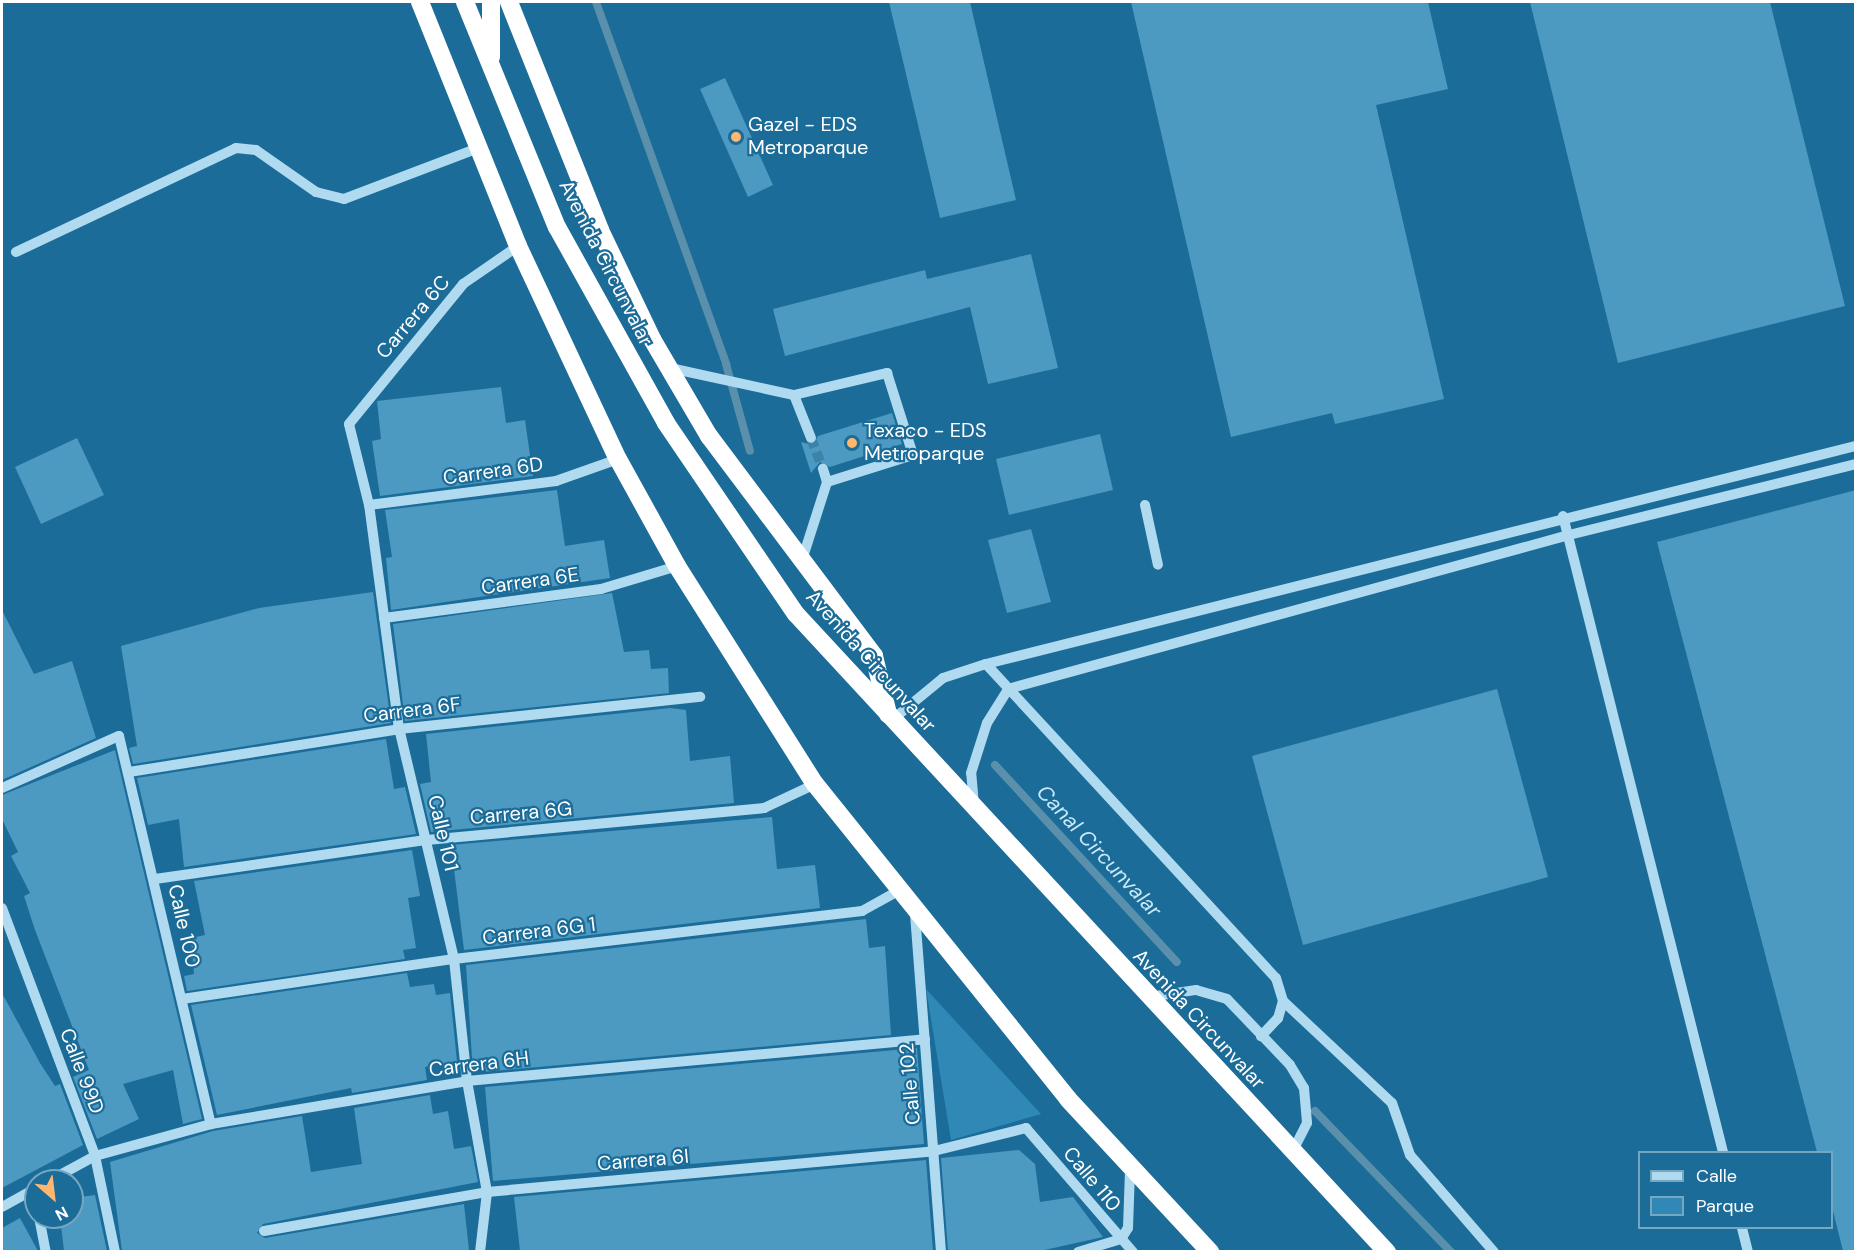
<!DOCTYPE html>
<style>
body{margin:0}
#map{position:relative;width:1857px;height:1253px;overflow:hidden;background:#1b6c98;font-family:"DM Sans",sans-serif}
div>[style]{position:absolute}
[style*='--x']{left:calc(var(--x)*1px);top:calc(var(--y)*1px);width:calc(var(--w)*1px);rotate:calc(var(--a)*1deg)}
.green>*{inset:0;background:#2f88b5}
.stream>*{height:8px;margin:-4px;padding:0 4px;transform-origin:4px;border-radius:4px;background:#5b90ad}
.building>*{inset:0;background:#4c99c2}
.minor-tunnel>*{height:10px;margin-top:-5px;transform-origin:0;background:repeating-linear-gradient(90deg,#3d82a7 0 10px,transparent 0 15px)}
.minor>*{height:10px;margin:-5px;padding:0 5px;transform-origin:5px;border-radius:5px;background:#b0daf0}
.highway>*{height:18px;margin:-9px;padding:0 9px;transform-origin:9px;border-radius:9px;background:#fff}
.dots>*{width:16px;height:16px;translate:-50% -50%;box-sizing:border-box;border:3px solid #1b6c98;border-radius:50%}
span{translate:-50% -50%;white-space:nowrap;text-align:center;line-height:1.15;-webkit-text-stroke:4.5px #1b6c98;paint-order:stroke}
.poi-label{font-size:20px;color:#fff}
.left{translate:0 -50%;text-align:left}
.street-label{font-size:20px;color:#fff}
.water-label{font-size:21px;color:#c9e9f9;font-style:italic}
.frame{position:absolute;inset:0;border:3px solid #fff;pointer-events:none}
.legend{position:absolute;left:1638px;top:1151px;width:195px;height:78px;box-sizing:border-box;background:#1b6c98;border:2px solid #76a7c1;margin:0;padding:8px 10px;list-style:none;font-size:18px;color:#fff}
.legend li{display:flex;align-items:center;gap:12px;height:30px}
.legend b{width:30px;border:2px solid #76a7c1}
.north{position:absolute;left:24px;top:1169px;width:60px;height:60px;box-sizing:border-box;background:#1b6c98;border:2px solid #76a7c1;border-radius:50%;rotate:152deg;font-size:16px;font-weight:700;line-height:24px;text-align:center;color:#fff}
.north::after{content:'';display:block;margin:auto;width:21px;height:27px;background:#ffb76f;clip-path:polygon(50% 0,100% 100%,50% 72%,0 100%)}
</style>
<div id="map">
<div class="green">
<div style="clip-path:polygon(926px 989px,1041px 1114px,951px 1140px)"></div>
</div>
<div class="stream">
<div style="--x:596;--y:2;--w:385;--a:70.2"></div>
<div style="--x:726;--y:364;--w:90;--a:74.6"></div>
<div style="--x:995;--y:765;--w:268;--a:47.3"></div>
<div style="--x:1315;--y:1111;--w:196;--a:46"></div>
</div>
<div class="building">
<div style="clip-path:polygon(889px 2px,970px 2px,1016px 200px,940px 218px)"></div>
<div style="clip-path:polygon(1131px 2px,1428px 2px,1448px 89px,1376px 105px,1444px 399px,1335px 424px,1332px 413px,1231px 437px)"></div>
<div style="clip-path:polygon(1530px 2px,1770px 2px,1845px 306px,1618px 363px)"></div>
<div style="clip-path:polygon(725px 78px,773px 185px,748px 197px,700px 89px)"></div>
<div style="clip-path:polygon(1031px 254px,1058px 368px,988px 384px,970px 307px,785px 356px,773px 309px,925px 270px,927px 279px)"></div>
<div style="clip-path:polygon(501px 387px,506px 423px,525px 420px,533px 476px,380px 496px,372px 441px,381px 439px,377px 401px)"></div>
<div style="clip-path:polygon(892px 413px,902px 444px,830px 467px,820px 462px,811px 473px,801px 442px,813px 445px,818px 436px)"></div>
<div style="clip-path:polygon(1100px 434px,1113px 490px,1009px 515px,996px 459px)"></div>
<div style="clip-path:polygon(77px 438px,104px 495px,41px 524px,15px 467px)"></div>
<div style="clip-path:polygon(557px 490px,565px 546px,604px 540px,610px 578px,391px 610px,386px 558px,392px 557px,385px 510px)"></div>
<div style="clip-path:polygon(1856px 490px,1856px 1251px,1843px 1251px,1832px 1207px,1832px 1152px,1817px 1152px,1657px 542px)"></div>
<div style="clip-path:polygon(1031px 529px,1051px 602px,1007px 613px,988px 540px)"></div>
<div style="clip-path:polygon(373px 592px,391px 723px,133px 764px,129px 748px,137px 746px,121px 646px,259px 608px)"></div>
<div style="clip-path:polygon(612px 593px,624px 652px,649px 650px,651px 669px,668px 668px,669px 693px,405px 721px,393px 624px)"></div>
<div style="clip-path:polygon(2px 610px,34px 674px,72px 661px,96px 738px,2px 780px)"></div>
<div style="clip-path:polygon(1497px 689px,1548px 877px,1303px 945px,1252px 756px)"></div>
<div style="clip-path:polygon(670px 708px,686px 710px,690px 761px,730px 756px,734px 803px,431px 832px,420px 784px,431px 782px,426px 734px)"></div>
<div style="clip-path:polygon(386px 739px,394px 789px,405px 787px,416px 834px,184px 867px,179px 819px,148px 825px,137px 778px)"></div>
<div style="clip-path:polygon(115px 750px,202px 1119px,183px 1124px,173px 1070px,123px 1084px,139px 1119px,97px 1139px,73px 1077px,89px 1070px,35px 930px,24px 896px,30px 893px,11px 856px,18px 852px,2px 819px,2px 795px)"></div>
<div style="clip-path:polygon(772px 817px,777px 869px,815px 865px,820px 908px,464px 950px,451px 845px)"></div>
<div style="clip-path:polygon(412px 850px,420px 896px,408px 898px,416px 948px,403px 950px,405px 959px,187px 991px,184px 976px,194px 974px,191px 938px,205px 935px,194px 881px)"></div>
<div style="clip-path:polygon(866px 919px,869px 948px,885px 946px,891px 1035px,483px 1072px,472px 1058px,466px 965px)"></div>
<div style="clip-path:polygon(407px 973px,410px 987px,434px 984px,436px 995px,450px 993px,457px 1061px,425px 1067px,427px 1080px,352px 1093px,351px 1088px,217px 1115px,191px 1005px)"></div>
<div style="clip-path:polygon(2px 993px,40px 1063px,55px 1086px,60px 1084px,83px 1145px,2px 1188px)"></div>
<div style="clip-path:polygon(917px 1048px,924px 1144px,493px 1181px,485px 1087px)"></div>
<div style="clip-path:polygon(430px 1095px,433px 1114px,448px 1111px,454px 1149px,471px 1146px,478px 1182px,263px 1224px,257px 1233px,265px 1238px,464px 1204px,469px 1250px,122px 1251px,110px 1162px,213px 1131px,302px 1116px,311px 1172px,362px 1164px,354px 1108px)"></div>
<div style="clip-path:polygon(1019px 1150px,1035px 1164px,1040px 1202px,1073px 1197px,1103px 1237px,1040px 1251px,948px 1251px,941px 1158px)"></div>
<div style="clip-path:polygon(926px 1160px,933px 1251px,520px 1251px,514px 1197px)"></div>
<div style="clip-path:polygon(95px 1195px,107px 1251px,64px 1251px,60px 1217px,72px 1217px,72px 1198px)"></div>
<div style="clip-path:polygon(20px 1218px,38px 1251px,2px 1251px,2px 1228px)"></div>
</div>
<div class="minor-tunnel">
<div style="--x:811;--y:438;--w:33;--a:69"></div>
</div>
<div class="minor">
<div style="--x:16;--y:252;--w:243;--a:-25.3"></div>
<div style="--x:236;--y:148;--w:20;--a:6"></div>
<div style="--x:256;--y:150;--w:73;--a:35"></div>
<div style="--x:316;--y:192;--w:29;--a:14"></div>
<div style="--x:344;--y:199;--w:143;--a:-20.8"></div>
<div style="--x:670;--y:368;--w:127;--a:12.3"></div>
<div style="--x:794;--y:395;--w:46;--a:68.4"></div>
<div style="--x:794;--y:395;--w:96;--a:-13.3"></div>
<div style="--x:887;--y:373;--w:86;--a:72.4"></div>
<div style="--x:913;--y:455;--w:90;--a:162.6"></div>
<div style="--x:369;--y:505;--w:189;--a:-7.3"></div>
<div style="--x:556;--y:481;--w:66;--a:-19.5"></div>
<div style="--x:1145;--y:505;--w:61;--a:77.8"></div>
<div style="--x:1563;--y:516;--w:656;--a:75.88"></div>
<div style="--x:802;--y:560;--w:82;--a:-72.2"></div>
<div style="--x:827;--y:482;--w:14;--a:-107"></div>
<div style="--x:384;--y:618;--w:219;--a:-7.6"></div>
<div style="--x:601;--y:589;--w:79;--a:-16.8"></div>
<div style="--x:986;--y:664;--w:427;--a:47.3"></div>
<div style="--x:1276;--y:978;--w:24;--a:73"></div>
<div style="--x:1283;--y:1001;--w:18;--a:106"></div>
<div style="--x:1278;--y:1018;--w:25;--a:133"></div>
<div style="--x:892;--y:720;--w:66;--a:-39.5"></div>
<div style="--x:943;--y:678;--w:45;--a:-18"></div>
<div style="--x:986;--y:664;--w:897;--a:-14.07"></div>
<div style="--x:129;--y:772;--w:273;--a:-9"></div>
<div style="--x:399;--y:729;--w:303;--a:-6.1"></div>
<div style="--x:2;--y:788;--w:128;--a:-24"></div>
<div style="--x:119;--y:736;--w:399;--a:76.7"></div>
<div style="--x:974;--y:805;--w:32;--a:-95"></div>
<div style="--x:971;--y:773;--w:52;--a:-72.3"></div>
<div style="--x:987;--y:723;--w:40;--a:-58"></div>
<div style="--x:1008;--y:689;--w:582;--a:-15.35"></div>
<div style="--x:1569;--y:535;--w:296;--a:-13.9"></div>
<div style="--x:155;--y:879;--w:275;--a:-8.2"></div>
<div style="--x:427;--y:840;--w:339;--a:-5.4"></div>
<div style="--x:764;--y:808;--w:56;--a:-25.2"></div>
<div style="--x:2;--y:908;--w:265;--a:69.4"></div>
<div style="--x:95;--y:1156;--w:98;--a:78.2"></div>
<div style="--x:915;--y:914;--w:339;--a:85.6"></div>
<div style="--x:1149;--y:997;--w:48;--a:-8.5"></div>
<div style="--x:1196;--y:990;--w:32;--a:16"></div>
<div style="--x:1227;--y:999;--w:91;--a:46.3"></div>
<div style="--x:1290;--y:1065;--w:27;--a:59"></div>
<div style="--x:1304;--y:1088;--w:35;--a:85"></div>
<div style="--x:1307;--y:1123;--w:33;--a:117"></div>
<div style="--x:182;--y:999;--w:275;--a:-8.4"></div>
<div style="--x:454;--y:959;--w:411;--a:-6.7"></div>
<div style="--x:862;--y:911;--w:39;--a:-29"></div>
<div style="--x:1283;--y:1001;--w:149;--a:43.1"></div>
<div style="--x:1392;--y:1103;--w:55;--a:70.9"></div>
<div style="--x:1410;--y:1155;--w:128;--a:49.1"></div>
<div style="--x:49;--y:1181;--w:52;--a:-28.5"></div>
<div style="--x:95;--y:1156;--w:120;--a:-15.4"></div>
<div style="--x:211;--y:1124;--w:260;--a:-9.5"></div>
<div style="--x:467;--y:1081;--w:460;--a:-5.2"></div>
<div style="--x:2;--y:1207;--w:39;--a:-29"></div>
<div style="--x:39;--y:1217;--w:36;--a:79"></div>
<div style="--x:1742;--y:1228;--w:25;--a:76"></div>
<div style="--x:264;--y:1231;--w:226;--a:-9.9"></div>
<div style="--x:487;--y:1192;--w:449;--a:-5.2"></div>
<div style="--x:934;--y:1151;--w:95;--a:-14"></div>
<div style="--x:1026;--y:1128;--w:164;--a:49.2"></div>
<div style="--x:480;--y:1252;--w:60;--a:-83.3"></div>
<div style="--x:487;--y:1192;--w:113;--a:-100.2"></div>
<div style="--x:467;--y:1081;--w:123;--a:-96.1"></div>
<div style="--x:454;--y:959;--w:236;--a:-103.4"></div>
<div style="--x:399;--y:729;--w:226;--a:-97.6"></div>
<div style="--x:369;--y:505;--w:83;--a:-103.9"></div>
<div style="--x:349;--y:424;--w:181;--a:-50.8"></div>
<div style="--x:463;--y:284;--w:67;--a:-34.6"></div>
<div style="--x:1078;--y:1252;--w:45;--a:-16.8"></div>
<div style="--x:1121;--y:1239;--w:13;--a:-58"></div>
<div style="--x:1128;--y:1228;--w:58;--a:-88"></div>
</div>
<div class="highway">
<div style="--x:420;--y:2;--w:263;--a:68.1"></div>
<div style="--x:518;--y:246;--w:235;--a:64.9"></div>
<div style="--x:618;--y:459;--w:122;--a:61.1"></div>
<div style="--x:677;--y:566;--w:258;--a:57.7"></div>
<div style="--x:815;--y:784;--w:404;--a:51.2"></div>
<div style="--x:1068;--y:1099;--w:209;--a:47.1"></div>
<div style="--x:465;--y:2;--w:243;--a:67.8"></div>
<div style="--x:557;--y:227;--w:224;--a:60.9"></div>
<div style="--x:666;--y:423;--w:231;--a:55.8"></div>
<div style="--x:796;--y:614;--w:870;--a:47.19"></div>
<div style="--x:509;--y:2;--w:245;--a:68.2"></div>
<div style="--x:600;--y:230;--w:121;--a:64.5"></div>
<div style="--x:652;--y:339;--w:113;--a:59.6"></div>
<div style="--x:709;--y:436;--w:275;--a:53.1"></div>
<div style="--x:874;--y:656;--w:60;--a:76.4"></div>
<div style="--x:491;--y:57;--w:55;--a:-90"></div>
</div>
<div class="dots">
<div style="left:736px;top:137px;background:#ffb76f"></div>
<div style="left:852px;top:443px;background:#ffb76f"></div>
</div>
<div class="poi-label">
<span class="left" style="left:748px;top:136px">Gazel - EDS<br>Metroparque</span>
<span class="left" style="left:864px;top:442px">Texaco - EDS<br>Metroparque</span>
</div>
<div class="street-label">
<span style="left:606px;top:263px;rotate:63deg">Avenida Circunvalar</span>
<span style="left:413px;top:317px;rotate:-50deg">Carrera 6C</span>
<span style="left:493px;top:471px;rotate:-8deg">Carrera 6D</span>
<span style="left:530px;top:581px;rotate:-8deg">Carrera 6E</span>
<span style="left:871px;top:661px;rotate:48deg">Avenida Circunvalar</span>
<span style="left:412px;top:710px;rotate:-7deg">Carrera 6F</span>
<span style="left:521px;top:813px;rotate:-5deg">Carrera 6G</span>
<span style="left:443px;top:833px;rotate:77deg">Calle 101</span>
<span style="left:184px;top:926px;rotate:77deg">Calle 100</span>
<span style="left:539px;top:931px;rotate:-7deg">Carrera 6G 1</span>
<span style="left:1199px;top:1019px;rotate:47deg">Avenida Circunvalar</span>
<span style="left:479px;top:1064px;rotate:-7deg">Carrera 6H</span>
<span style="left:82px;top:1071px;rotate:69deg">Calle 99D</span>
<span style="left:910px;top:1084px;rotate:-95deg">Calle 102</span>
<span style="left:643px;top:1160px;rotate:-5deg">Carrera 6I</span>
<span style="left:1092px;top:1179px;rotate:50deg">Calle 110</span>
</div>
<div class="water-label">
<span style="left:1099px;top:851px;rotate:47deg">Canal Circunvalar</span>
</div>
<div class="frame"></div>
<ul class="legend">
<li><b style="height:8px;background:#b0daf0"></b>Calle</li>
<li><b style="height:16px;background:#2f88b5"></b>Parque</li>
</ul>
<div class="north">N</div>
</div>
